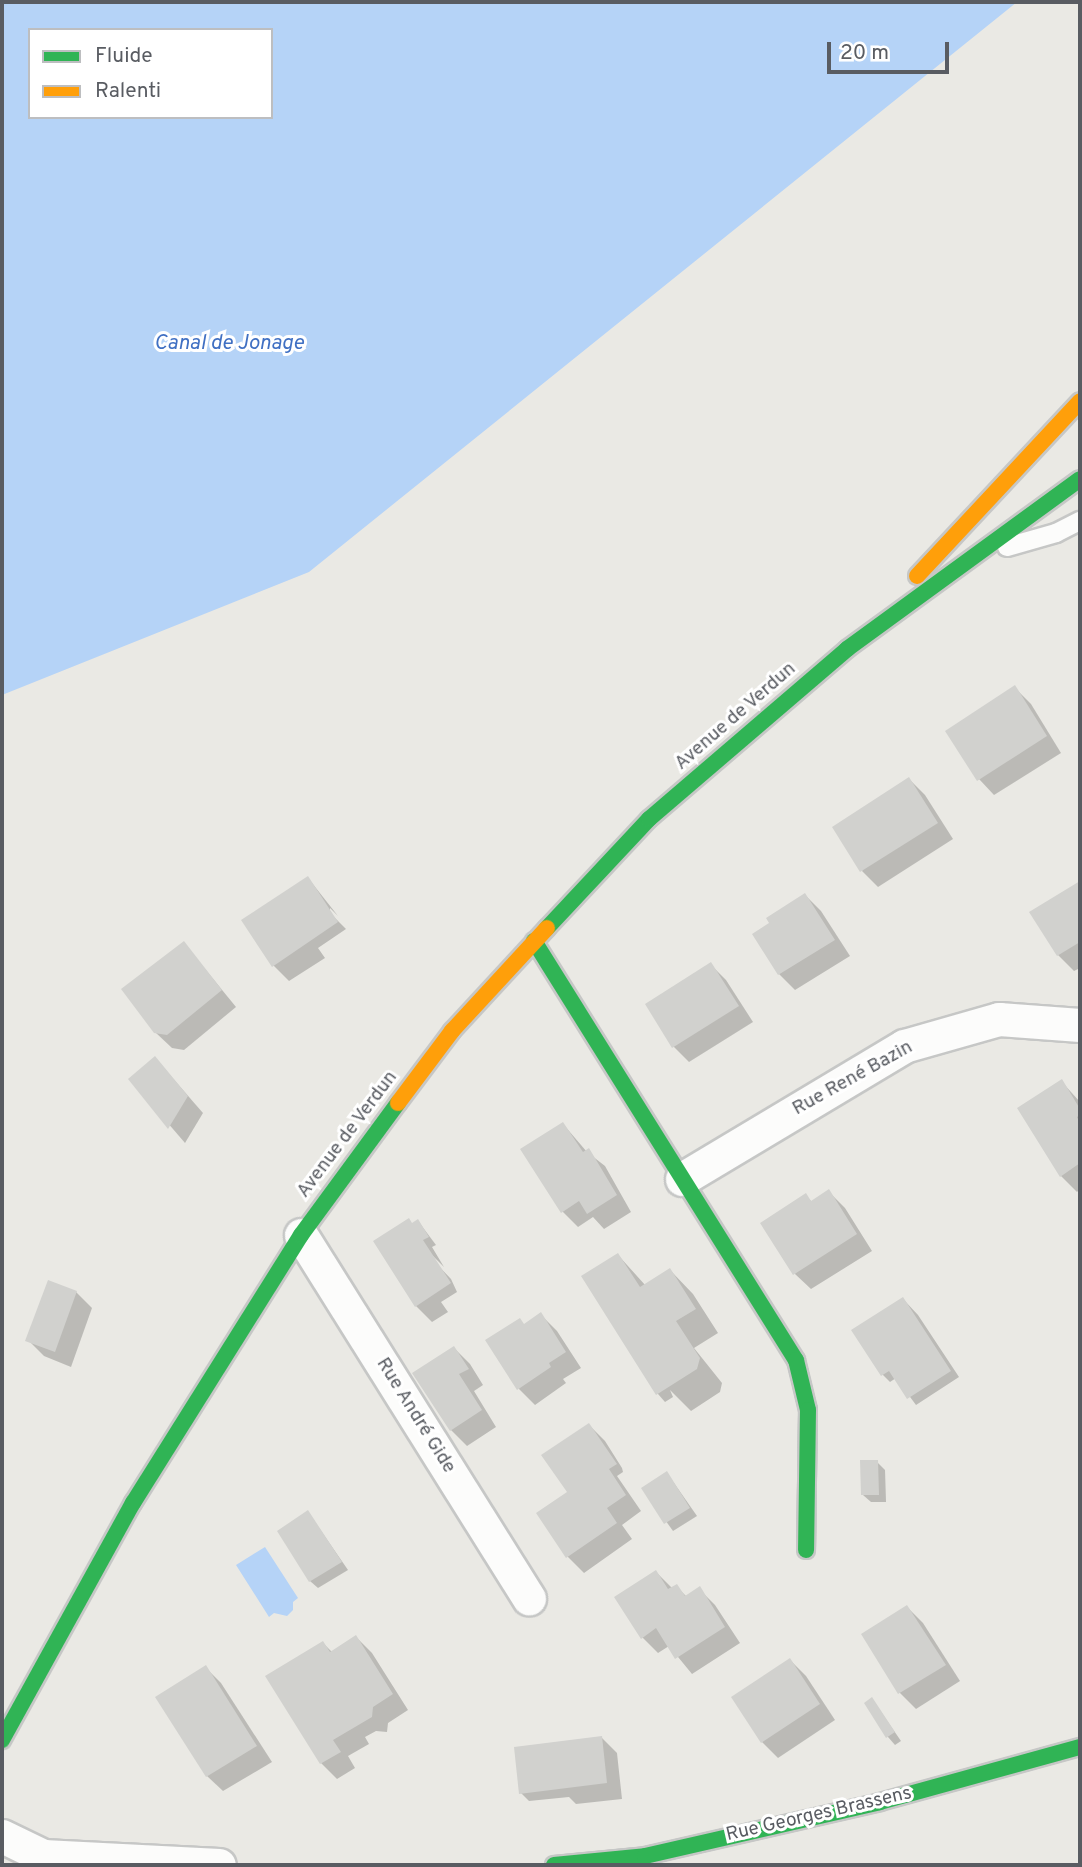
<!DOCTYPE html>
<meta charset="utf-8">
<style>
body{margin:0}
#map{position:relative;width:1082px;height:1867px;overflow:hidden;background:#eae9e4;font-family:Overpass,sans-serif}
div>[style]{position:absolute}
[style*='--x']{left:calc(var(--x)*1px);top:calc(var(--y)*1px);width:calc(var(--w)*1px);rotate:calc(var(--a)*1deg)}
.water>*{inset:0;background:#b5d3f7}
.shadow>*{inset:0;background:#0003}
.building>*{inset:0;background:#d1d1ce}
.roads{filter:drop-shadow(2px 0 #c6c7c6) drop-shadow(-2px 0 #c6c7c6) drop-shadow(0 2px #c6c7c6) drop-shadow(0 -2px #c6c7c6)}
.lane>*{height:18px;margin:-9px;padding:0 9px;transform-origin:9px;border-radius:9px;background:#fcfcfb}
.street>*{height:33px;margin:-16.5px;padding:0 16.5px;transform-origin:16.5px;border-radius:16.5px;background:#fcfcfb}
.fast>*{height:16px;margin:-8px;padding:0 8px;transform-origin:8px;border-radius:8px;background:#30b455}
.slow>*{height:16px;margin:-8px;padding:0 8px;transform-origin:8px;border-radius:8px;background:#ff9f0a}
span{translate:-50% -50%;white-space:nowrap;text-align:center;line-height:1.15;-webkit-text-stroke:6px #fff;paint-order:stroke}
.street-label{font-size:19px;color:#595c62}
.water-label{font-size:21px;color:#4070c3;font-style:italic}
.frame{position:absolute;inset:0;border:4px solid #595c62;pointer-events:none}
.legend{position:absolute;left:28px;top:28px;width:245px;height:91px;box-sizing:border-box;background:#fff;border:2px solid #bdbec0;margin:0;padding:9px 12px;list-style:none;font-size:21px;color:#595c62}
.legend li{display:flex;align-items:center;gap:14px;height:35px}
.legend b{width:35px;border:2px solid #bdbec0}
.scale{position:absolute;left:827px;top:42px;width:122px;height:32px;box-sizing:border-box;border:4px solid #595c62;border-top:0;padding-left:9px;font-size:21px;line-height:24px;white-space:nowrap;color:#595c62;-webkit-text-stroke:5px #fff;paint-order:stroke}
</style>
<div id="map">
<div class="water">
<div style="clip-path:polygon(evenodd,2px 2px,1017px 2px,309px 572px,2px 695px,2px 2px,30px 30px,271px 30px,271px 117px,30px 117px,30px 30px)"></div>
<div style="clip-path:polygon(265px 1547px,298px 1598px,293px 1602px,293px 1610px,287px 1616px,274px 1613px,269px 1617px,236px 1565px)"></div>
</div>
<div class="shadow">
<div style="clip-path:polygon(1015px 688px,1031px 704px,1061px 753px,994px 795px,979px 779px)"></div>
<div style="clip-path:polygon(909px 779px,925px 795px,953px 839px,878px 887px,862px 871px)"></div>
<div style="clip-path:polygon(308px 878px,338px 916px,330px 908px,330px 913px,346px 929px,318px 948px,325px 958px,289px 981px,273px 965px)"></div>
<div style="clip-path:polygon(1080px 883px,1080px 968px,1074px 971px,1058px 955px,1032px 913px)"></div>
<div style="clip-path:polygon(805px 895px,821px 911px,850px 956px,795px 990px,779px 974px)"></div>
<div style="clip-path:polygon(710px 964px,726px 980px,753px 1022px,689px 1062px,673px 1046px)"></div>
<div style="clip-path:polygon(205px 969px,236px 1007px,184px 1050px,172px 1048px,155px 1032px)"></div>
<div style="clip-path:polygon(155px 1058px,203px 1113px,185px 1143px,130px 1079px)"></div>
<div style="clip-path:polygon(1062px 1082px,1080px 1102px,1080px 1189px,1077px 1192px,1061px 1176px)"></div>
<div style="clip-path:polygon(563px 1124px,587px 1152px,605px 1166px,631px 1212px,604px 1229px,593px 1217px,578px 1227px,562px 1211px)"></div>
<div style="clip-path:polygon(829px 1192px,845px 1208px,872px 1251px,811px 1289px,795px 1274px,806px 1196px,812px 1202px)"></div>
<div style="clip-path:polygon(418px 1221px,436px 1245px,432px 1247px,444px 1267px,432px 1255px,430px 1257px,451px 1279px,457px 1292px,441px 1302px,448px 1312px,432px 1322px,416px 1306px,413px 1224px)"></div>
<div style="clip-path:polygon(618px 1255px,646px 1286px,670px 1270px,693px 1294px,718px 1333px,694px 1348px,722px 1383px,720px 1392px,691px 1411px,670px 1390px,673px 1397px,665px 1402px,658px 1394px,584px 1276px)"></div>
<div style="clip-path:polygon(76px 1292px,92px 1308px,71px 1367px,44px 1356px,28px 1340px)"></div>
<div style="clip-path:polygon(903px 1299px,918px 1315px,959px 1377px,916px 1405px,896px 1378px,890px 1382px,882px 1374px)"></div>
<div style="clip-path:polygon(541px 1315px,557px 1331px,581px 1368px,563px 1379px,566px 1383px,535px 1405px,519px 1389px,525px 1326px)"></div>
<div style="clip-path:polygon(454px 1348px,470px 1364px,483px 1385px,474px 1391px,496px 1427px,467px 1446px,451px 1430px)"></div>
<div style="clip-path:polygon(589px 1425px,605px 1441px,622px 1468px,623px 1472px,617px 1476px,641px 1511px,622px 1525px,632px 1539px,584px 1573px,568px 1557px,538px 1513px,569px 1492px)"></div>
<div style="clip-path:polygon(877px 1462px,885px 1470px,886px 1502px,871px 1502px,863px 1495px)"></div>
<div style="clip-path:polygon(667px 1473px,697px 1516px,673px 1531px,643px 1489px)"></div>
<div style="clip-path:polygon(308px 1512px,348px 1570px,318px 1588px,310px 1581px)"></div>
<div style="clip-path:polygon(656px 1572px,673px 1589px,677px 1587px,687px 1597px,699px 1589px,715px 1605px,740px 1643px,692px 1674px,669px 1646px,658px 1653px,642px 1637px)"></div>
<div style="clip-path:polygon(907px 1607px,923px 1623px,960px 1681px,916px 1709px,900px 1693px,863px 1635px)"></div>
<div style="clip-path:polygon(356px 1637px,372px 1653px,408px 1710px,388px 1723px,387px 1732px,376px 1731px,365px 1737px,369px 1744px,348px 1756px,355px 1768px,337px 1779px,321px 1763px,323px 1643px,332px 1652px)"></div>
<div style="clip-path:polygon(790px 1660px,806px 1676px,835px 1720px,778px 1758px,762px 1742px)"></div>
<div style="clip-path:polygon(205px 1667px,221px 1683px,272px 1762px,223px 1791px,207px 1776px)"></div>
<div style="clip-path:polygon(872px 1699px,901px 1741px,895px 1745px,888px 1737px)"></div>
<div style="clip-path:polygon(601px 1737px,617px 1753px,622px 1799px,576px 1804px,569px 1797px,529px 1801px,521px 1793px)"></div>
</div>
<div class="building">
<div style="clip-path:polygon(1015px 685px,1047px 736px,977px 781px,945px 731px)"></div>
<div style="clip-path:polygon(909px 777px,938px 823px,860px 872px,832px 827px)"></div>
<div style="clip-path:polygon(308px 876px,338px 922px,272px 967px,241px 920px)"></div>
<div style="clip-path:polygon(1080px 881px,1080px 942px,1057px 956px,1029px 912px)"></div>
<div style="clip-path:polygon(805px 893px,835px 940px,778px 975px,752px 934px,769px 923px,766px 918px)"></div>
<div style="clip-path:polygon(184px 941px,222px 990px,167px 1035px,154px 1033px,121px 989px)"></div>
<div style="clip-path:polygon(711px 962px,739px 1006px,672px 1048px,645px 1004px)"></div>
<div style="clip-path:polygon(155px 1056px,188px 1096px,168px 1129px,128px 1079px)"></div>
<div style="clip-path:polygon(1062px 1079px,1080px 1109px,1080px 1115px,1077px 1117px,1080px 1123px,1080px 1163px,1060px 1177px,1017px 1108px)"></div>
<div style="clip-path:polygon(563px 1122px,583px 1152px,589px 1148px,617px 1195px,587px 1214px,579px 1201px,561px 1213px,520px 1149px)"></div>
<div style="clip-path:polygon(829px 1189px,857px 1234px,793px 1275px,760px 1223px,806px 1193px,811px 1201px)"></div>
<div style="clip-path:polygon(409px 1218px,412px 1223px,418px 1219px,429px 1237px,423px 1240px,451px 1283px,415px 1307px,373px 1241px)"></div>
<div style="clip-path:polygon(618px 1253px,640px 1287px,670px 1268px,696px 1309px,676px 1321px,700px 1358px,697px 1369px,656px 1395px,581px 1276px)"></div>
<div style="clip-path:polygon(48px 1280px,77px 1291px,55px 1352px,25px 1341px)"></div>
<div style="clip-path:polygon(903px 1297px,951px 1371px,907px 1399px,889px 1371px,881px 1376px,851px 1330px)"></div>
<div style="clip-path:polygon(541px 1312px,566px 1352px,549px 1363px,551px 1367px,517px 1390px,485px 1340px,520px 1318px,524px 1324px)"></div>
<div style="clip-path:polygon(454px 1346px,469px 1369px,459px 1374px,482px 1410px,450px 1431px,412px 1373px)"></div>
<div style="clip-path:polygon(589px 1423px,617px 1464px,609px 1469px,626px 1495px,607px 1508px,617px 1523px,566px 1558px,536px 1513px,567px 1492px,541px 1455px)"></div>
<div style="clip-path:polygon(860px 1460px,878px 1460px,879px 1495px,861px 1495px)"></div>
<div style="clip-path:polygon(667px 1471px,690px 1508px,664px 1524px,641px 1488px)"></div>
<div style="clip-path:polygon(308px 1510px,342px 1562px,309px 1582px,277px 1531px)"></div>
<div style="clip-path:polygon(656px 1570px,668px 1589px,677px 1584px,685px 1596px,700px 1586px,725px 1627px,675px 1659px,656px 1628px,641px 1639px,614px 1597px)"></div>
<div style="clip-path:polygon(907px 1605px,946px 1665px,898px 1694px,861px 1634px)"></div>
<div style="clip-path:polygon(356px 1635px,393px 1694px,373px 1707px,372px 1717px,333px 1740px,341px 1752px,320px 1764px,265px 1676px,323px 1641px,330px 1652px)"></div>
<div style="clip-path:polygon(790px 1658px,820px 1704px,761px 1743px,731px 1697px)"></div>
<div style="clip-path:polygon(206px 1665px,257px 1746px,206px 1777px,155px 1697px)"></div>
<div style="clip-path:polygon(872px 1697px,895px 1732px,886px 1738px,864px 1703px)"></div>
<div style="clip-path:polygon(602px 1736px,607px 1783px,519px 1794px,514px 1747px)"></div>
</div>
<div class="roads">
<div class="lane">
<div style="--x:1007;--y:547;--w:51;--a:-15.9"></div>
<div style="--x:1056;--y:533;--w:27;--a:-27"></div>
</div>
<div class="street">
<div style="--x:682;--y:1179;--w:259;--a:-30.9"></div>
<div style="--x:904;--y:1046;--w:99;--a:-15.9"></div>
<div style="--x:999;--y:1019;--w:81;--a:4.2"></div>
<div style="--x:301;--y:1235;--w:429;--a:57.9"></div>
<div style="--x:2;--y:1836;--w:46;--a:26"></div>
<div style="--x:43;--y:1856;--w:176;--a:2.9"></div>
</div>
<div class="fast">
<div style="--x:547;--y:928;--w:149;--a:-46.9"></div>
<div style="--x:649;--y:819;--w:261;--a:-40.6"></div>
<div style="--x:847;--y:649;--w:288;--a:-36.1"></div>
<div style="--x:534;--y:941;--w:494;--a:58"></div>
<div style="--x:796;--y:1360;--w:51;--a:76.5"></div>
<div style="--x:808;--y:1410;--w:140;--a:90.8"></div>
<div style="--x:2;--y:1740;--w:271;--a:-61.1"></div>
<div style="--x:133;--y:1503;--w:316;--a:-57.9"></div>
<div style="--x:301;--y:1235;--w:164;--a:-53.7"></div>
<div style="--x:554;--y:1865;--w:91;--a:-5.6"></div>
<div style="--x:645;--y:1856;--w:241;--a:-12.9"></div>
<div style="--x:880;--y:1802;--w:207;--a:-15.4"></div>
</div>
<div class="slow">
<div style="--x:917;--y:576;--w:239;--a:-47"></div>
<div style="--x:398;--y:1103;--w:90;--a:-53.1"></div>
<div style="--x:452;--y:1031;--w:140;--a:-47.3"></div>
</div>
</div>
<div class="street-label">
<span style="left:736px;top:717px;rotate:-41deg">Avenue de Verdun</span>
<span style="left:853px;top:1079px;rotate:-29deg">Rue René Bazin</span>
<span style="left:348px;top:1135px;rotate:-53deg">Avenue de Verdun</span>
<span style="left:415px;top:1416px;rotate:58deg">Rue André Gide</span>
<span style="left:819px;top:1815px;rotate:-13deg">Rue Georges Brassens</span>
</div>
<div class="water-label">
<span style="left:229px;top:344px">Canal de Jonage</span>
</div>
<div class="frame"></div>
<ul class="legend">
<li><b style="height:9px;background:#30b455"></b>Fluide</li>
<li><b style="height:9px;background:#ff9f0a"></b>Ralenti</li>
</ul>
<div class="scale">20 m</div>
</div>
